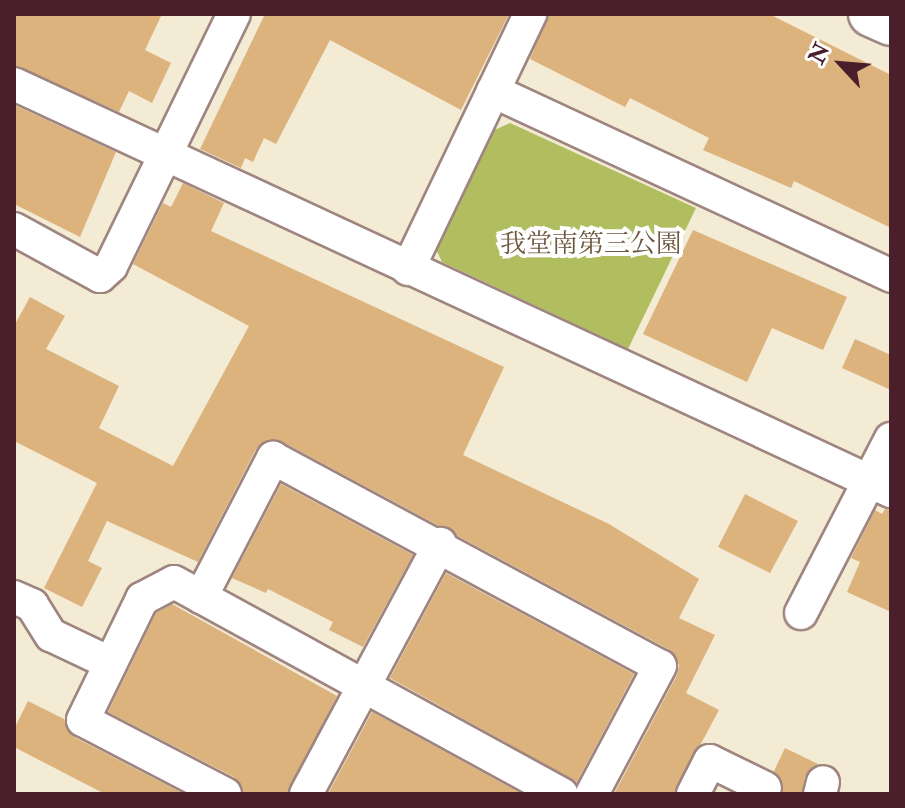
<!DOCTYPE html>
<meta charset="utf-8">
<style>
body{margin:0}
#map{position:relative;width:905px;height:808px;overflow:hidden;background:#f4ebd5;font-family:"IM FELL Double Pica","Noto Serif JP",serif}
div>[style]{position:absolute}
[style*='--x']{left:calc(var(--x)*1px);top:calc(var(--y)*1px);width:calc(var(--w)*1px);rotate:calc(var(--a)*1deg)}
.green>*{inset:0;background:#b1be60}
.building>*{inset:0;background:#dcb27d}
.roads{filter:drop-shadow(2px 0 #9f8580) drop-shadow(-2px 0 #9f8580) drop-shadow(0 2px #9f8580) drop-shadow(0 -2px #9f8580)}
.street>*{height:32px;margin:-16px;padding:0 16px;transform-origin:16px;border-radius:16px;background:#fff}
.secondary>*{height:44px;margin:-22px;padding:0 22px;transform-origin:22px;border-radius:22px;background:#fff}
span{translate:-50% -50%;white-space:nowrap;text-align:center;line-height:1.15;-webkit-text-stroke:8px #fff;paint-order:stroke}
.park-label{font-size:26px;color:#6e573e}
.frame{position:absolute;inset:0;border:16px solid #4a1f2b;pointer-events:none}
.north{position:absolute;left:801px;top:24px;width:80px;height:80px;-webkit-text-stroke:6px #fff;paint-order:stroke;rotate:296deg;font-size:22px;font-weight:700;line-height:32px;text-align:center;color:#4a1f2b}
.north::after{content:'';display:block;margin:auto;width:28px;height:36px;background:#4a1f2b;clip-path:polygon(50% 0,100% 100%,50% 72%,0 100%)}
</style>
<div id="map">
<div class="green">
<div style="clip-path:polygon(510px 123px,696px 208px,628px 349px,442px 262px,434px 245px,490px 132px)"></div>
</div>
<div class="building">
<div style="clip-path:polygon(14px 14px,162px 14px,145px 50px,171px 63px,152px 103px,129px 91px,119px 112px,14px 65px)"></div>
<div style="clip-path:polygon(265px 14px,509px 14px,461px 110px,330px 40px,276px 144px,264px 138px,253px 162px,245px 158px,241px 168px,200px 149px)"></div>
<div style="clip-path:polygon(549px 14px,769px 14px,891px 75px,891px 228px,794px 181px,791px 188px,703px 150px,709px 138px,630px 98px,625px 107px,530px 59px)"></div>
<div style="clip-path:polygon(14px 105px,116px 152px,80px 237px,14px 204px)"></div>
<div style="clip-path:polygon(183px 183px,224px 203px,211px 231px,504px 367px,463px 455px,609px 524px,699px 579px,679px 618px,715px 635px,686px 693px,719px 710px,674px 794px,614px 794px,677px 675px,679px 665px,670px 650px,281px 441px,264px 442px,256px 449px,198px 562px,107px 521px,88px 561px,102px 568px,82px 607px,44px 588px,97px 483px,14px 441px,14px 326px,30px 297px,65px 316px,46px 349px,119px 386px,99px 428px,173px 466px,249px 326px,133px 264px,163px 203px,171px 207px)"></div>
<div style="clip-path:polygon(693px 230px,847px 297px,823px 350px,772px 328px,747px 382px,643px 334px)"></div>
<div style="clip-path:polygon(855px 339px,891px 355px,891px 390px,842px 368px)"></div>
<div style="clip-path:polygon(281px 484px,413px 555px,363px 647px,329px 630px,333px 622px,268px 589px,266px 593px,232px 578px)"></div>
<div style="clip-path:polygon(745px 494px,798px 521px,770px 573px,718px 547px)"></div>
<div style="clip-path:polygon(885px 509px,891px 510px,891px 612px,847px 592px,860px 562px,851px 558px,875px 510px,882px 514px)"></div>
<div style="clip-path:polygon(446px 573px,634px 674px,577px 782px,390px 678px)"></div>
<div style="clip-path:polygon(172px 604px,337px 696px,287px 794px,244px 794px,234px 777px,108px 712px,156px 613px)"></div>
<div style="clip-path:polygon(28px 701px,64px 719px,74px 737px,184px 794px,105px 794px,14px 747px,14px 729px)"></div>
<div style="clip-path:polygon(372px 712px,522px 794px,328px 794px)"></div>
<div style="clip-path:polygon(785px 748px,818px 764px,805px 777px,802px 794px,783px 794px,781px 778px,774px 771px)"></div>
</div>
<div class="roads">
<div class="street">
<div style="--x:14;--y:84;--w:967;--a:24.9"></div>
<div style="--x:493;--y:91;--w:439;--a:24.9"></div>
<div style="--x:14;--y:229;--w:98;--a:28.7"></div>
<div style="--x:100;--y:276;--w:15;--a:-42"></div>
<div style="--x:111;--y:266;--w:280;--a:-64"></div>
<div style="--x:408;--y:269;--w:283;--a:-64.4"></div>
<div style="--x:14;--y:597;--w:20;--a:24"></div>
<div style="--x:32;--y:605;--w:36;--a:58"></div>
<div style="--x:51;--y:635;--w:65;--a:25.4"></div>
<div style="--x:201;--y:597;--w:157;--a:-62.6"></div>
<div style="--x:273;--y:458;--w:439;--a:28.3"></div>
<div style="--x:660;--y:666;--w:145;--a:118"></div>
<div style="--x:801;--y:613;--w:196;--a:-62.7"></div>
<div style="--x:225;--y:794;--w:160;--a:-152.5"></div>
<div style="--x:83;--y:720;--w:135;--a:-64"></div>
<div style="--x:142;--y:599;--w:36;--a:-28"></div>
<div style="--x:174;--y:582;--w:442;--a:28.7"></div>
<div style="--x:306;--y:794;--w:284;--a:-61.8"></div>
<div style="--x:693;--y:794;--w:37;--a:-63"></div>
<div style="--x:710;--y:761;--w:61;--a:26.1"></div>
<div style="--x:820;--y:794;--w:12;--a:-76"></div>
</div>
<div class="secondary">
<div style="--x:871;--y:14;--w:22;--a:24"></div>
</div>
</div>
<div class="park-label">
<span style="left:591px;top:245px">我堂南第三公園</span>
</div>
<div class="frame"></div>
<div class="north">N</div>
</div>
